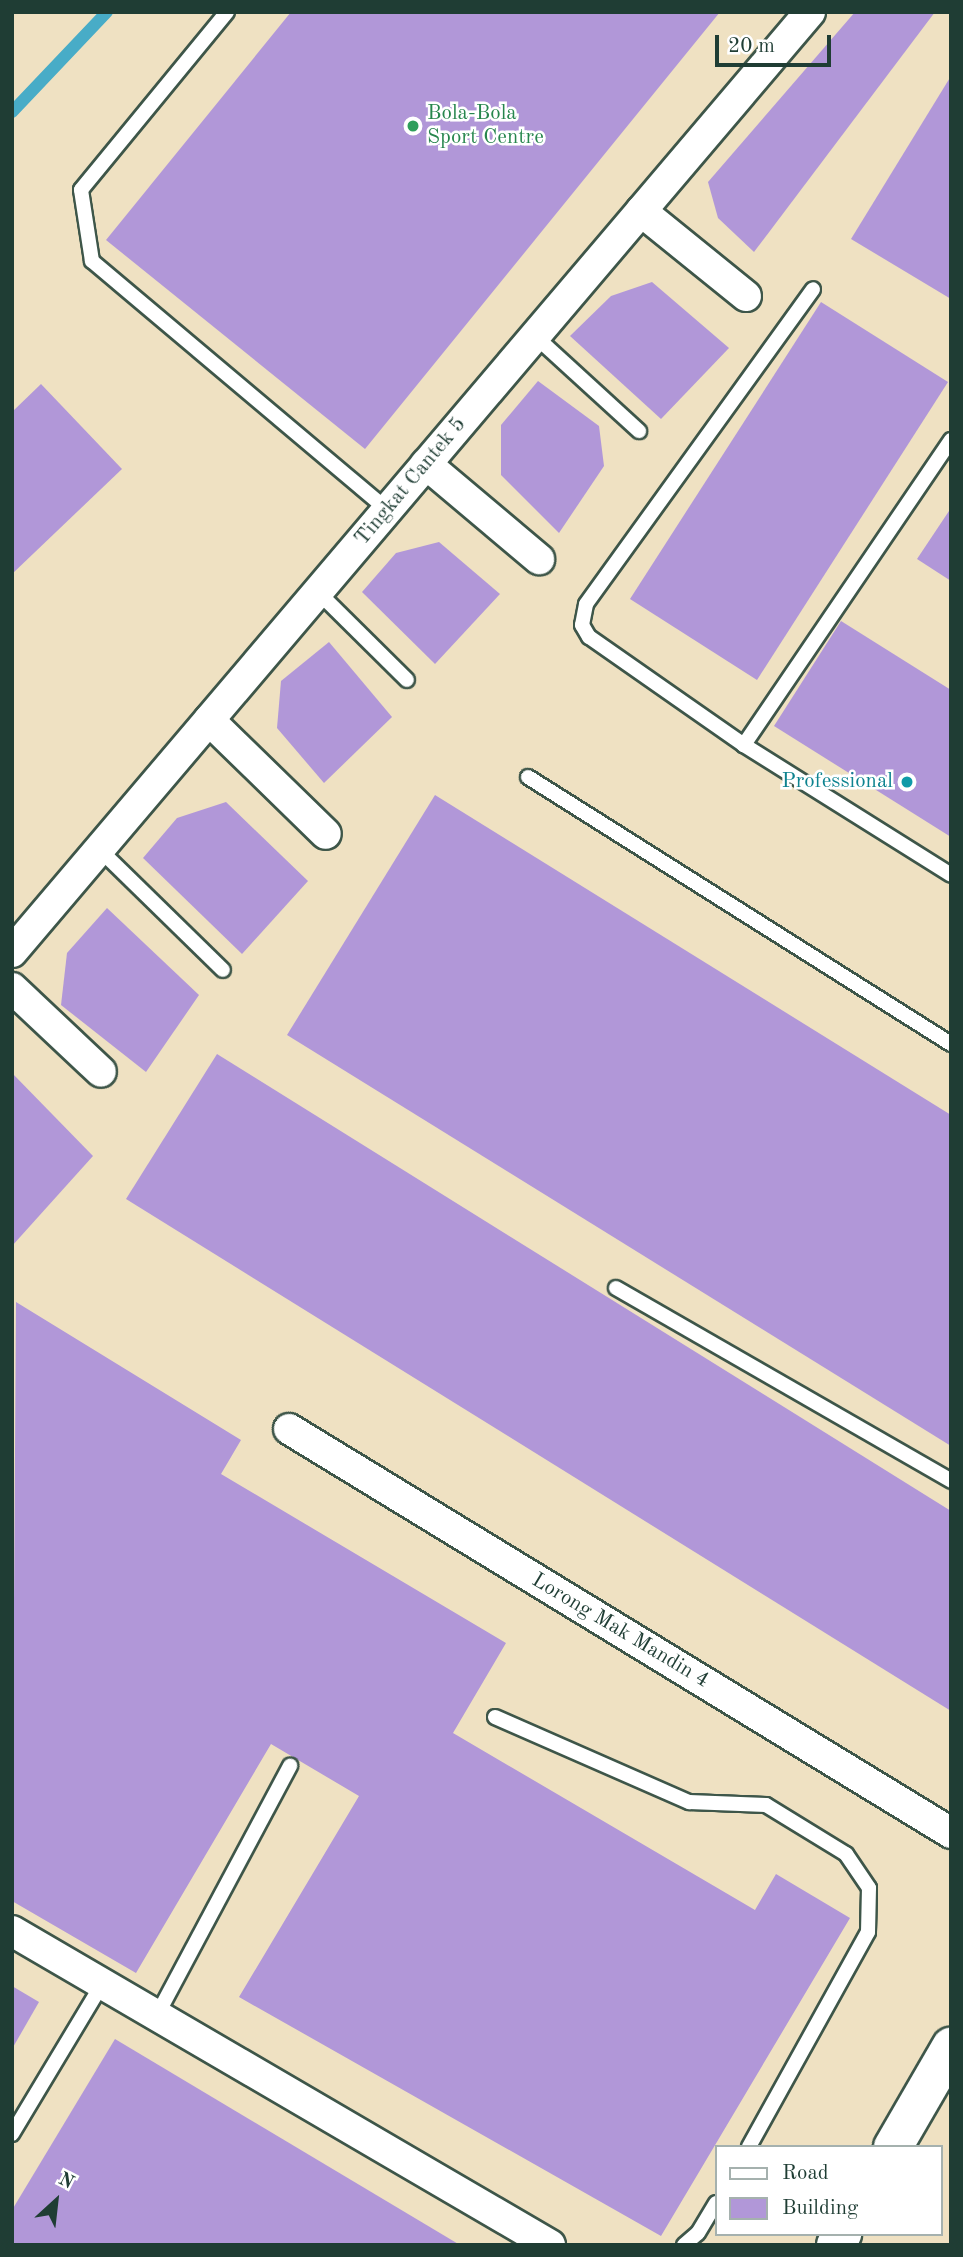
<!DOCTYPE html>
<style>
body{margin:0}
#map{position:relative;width:963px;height:2257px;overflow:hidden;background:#efe1c2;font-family:"Old Standard TT",serif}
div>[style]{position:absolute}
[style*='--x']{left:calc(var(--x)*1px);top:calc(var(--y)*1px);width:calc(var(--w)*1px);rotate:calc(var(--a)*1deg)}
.stream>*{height:12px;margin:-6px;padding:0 6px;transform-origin:6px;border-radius:6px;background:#48acc7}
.building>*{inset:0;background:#b197d8}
.roads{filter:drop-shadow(2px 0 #3e5649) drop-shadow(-2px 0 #3e5649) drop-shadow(0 2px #3e5649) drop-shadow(0 -2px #3e5649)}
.lane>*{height:14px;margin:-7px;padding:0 7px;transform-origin:7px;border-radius:7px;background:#fff}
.street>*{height:30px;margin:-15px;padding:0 15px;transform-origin:15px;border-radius:15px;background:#fff}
.secondary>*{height:38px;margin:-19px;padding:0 19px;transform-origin:19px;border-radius:19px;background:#fff}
.dots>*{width:19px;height:19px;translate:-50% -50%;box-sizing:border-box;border:4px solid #fff;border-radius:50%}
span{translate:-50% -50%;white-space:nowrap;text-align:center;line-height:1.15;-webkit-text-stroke:5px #fff;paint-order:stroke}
.leisure-label{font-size:21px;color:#27864d}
.left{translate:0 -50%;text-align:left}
.street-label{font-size:21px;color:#1f3d34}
.culture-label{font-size:21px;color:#0d838f}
.right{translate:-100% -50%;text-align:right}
.frame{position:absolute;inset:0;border:14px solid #1f3d34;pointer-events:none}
.legend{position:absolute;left:715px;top:2145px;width:228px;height:91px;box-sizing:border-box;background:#fff;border:2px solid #a5b1ae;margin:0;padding:9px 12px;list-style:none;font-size:21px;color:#1f3d34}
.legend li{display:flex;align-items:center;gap:14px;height:35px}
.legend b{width:35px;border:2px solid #a5b1ae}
.north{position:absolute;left:21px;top:2166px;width:70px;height:70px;-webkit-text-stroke:5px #fff;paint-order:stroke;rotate:27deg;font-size:19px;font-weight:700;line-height:28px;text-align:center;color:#1f3d34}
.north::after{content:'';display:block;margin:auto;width:24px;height:32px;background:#1f3d34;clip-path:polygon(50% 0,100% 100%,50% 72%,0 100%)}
.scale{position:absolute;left:715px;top:35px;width:116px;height:32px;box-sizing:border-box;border:4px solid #1f3d34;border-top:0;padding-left:9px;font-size:21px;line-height:24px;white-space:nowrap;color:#1f3d34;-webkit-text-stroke:5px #fff;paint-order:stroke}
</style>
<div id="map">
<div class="stream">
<div style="--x:12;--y:112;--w:138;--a:-46.5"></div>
</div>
<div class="building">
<div style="clip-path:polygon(291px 12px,720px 12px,365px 449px,106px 240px)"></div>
<div style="clip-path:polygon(855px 12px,935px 12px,754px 252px,718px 218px,708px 182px)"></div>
<div style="clip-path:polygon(951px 76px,951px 299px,851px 239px)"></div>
<div style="clip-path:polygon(652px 282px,729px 348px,661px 419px,570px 336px,611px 296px)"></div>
<div style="clip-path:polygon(821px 302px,948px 382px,757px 680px,630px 599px)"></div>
<div style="clip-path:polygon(538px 381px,599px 426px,604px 466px,559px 533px,501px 475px,501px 425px)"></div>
<div style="clip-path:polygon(41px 384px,122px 469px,12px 574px,12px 412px)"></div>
<div style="clip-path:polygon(951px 508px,951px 581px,917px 559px)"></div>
<div style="clip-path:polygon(439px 542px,500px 594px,435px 664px,362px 592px,396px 553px)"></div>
<div style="clip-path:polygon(841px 621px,951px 690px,951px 837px,774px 726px)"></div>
<div style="clip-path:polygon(329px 642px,392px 717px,324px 783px,277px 728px,281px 681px)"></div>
<div style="clip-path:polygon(435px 795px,951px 1115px,951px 1446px,287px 1035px)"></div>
<div style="clip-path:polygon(226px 802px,308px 881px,242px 954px,143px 858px,177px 818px)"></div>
<div style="clip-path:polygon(107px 908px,199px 995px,146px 1072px,61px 1005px,67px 953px)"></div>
<div style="clip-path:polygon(217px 1054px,951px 1511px,951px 1711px,126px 1199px)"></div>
<div style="clip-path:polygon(12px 1073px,93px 1156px,12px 1246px)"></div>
<div style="clip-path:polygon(16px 1302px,241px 1440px,221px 1474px,506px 1643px,453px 1733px,755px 1910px,776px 1874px,850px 1918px,661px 2236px,239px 1997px,359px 1796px,271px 1744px,136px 1973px,12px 1901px)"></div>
<div style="clip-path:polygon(12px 1986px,39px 2002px,12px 2049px)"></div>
<div style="clip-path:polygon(115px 2039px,460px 2245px,12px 2245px,12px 2210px)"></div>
</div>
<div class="roads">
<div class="lane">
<div style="--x:227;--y:12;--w:230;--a:129.4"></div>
<div style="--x:81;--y:190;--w:72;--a:81.2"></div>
<div style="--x:92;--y:261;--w:387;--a:40.1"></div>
<div style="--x:535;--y:336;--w:141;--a:42.4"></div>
<div style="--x:951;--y:440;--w:369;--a:124.2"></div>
<div style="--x:744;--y:745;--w:244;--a:32.1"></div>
<div style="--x:318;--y:592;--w:125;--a:44.7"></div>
<div style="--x:744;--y:745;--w:189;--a:-145.1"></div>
<div style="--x:589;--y:637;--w:14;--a:-120"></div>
<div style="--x:582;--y:625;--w:21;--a:-79"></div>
<div style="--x:586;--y:604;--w:388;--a:-54.2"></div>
<div style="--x:528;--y:777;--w:500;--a:32.26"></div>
<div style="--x:99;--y:849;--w:173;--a:44.3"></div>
<div style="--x:616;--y:1288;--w:387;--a:29.9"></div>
<div style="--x:495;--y:1717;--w:212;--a:23.7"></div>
<div style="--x:689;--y:1802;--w:77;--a:2.2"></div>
<div style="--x:766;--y:1805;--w:94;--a:31.5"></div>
<div style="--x:846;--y:1854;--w:41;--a:55.9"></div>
<div style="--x:869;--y:1888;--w:44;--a:91.3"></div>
<div style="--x:868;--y:1932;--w:246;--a:119"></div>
<div style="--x:156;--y:2017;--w:285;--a:-61.9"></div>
<div style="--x:12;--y:2134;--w:175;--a:-59"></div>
<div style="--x:684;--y:2245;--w:18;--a:-41"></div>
<div style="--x:698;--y:2233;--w:35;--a:-59"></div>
</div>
<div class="street">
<div style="--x:641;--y:211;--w:135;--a:39"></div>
<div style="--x:426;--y:464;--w:148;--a:40.1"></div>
<div style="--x:209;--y:720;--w:163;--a:44.3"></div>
<div style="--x:12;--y:952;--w:1233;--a:-49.67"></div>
<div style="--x:12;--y:988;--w:122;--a:43.3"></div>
<div style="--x:289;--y:1429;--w:776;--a:31.39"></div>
<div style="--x:12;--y:1931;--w:623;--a:30.27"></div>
</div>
<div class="secondary">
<div style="--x:893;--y:2147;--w:116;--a:-59.9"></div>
<div style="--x:836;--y:2245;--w:13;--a:-61"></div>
</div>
</div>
<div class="dots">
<div style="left:413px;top:126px;background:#2e9e5b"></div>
<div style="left:907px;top:782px;background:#0f9aa8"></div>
</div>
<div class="leisure-label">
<span class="left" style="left:427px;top:126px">Bola-Bola<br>Sport Centre</span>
</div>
<div class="street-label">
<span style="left:411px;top:482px;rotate:-50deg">Tingkat Cantek 5</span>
<span style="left:620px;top:1631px;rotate:31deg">Lorong Mak Mandin 4</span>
</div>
<div class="culture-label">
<span class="right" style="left:893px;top:782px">Professional</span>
</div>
<div class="frame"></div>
<ul class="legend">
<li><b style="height:9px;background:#fff"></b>Road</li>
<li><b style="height:19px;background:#b197d8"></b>Building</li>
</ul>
<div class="north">N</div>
<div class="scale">20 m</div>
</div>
